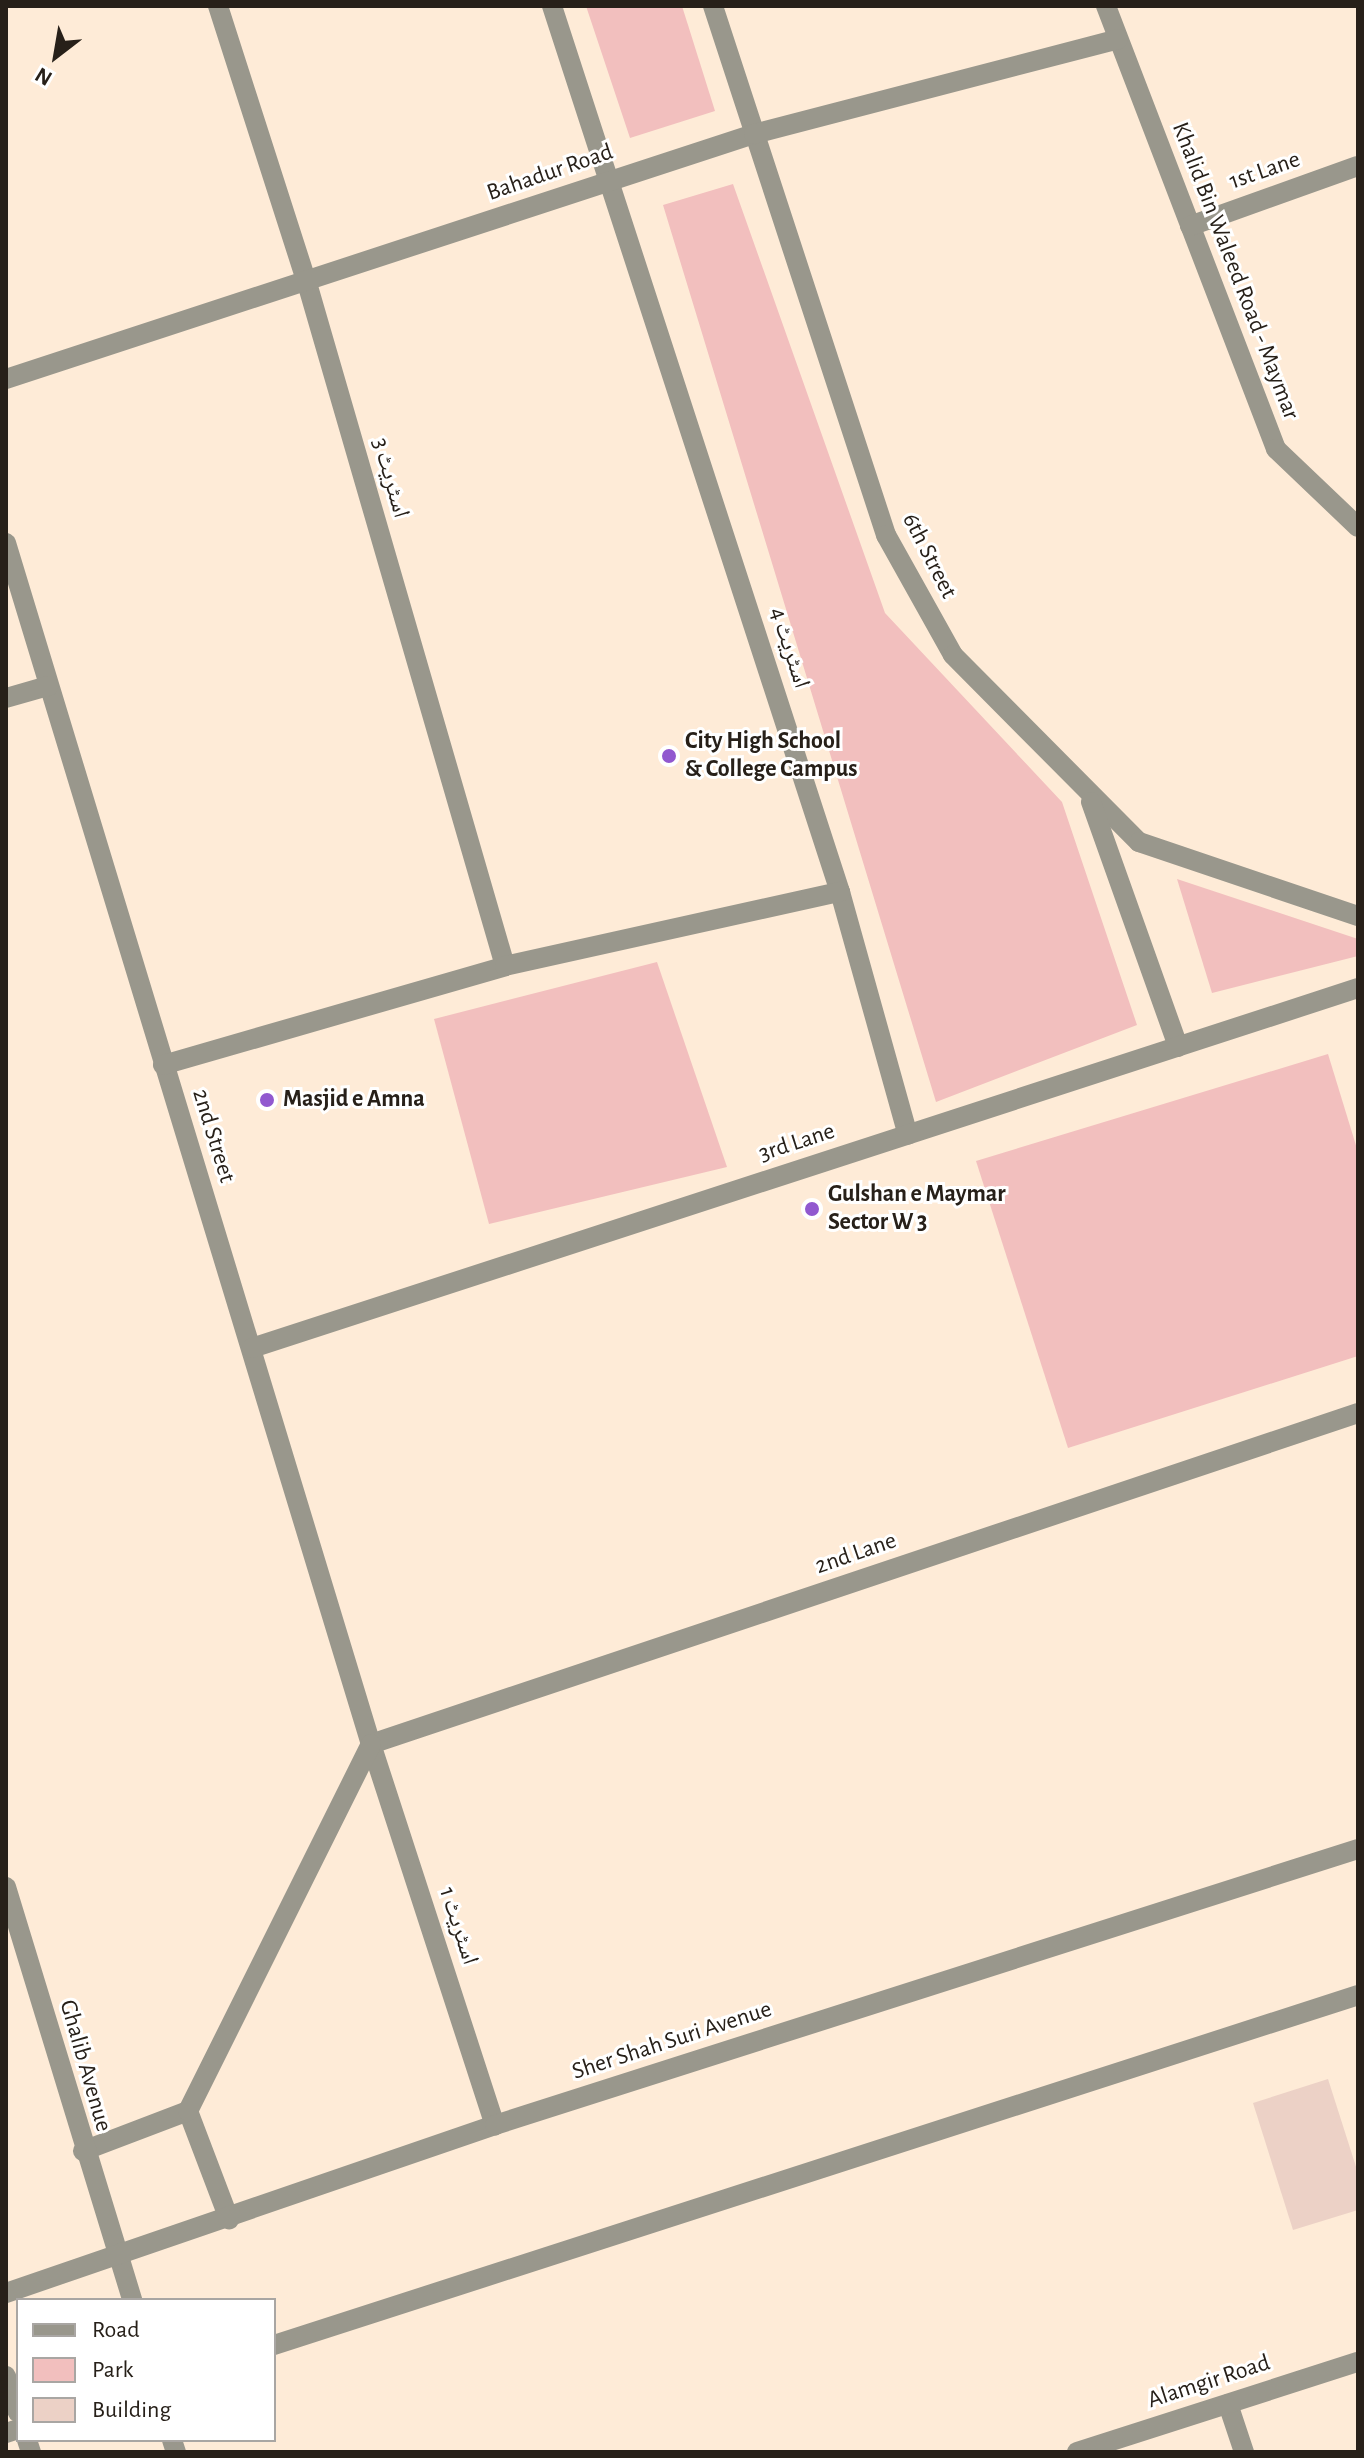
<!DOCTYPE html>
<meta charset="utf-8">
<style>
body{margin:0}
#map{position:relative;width:1364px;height:2458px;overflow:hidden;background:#feebd7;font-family:"Alegreya Sans","Noto Naskh Arabic",sans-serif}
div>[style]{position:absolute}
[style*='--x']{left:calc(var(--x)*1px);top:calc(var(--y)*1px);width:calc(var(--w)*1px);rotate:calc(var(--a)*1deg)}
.green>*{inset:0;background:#f2bfbe}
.building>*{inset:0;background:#ecd1c6}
.minor>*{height:20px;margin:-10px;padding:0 10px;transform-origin:10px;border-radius:10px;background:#99978c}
.tertiary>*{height:20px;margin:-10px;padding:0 10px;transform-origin:10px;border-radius:10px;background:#99978c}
.dots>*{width:22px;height:22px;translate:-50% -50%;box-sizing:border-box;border:4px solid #fff;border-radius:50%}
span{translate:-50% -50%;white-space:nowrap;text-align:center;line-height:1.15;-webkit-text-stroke:6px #fff;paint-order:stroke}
.street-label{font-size:24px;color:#272019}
.poi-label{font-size:24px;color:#272019;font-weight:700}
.left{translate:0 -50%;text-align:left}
.frame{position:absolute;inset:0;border:8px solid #272019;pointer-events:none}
.legend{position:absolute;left:16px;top:2298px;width:260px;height:144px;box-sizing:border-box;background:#fff;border:2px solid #a9a6a3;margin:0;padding:10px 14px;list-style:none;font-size:24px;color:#272019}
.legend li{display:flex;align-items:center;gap:16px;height:40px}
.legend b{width:40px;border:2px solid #a9a6a3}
.north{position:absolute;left:16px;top:16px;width:80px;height:80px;-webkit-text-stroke:6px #fff;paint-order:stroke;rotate:211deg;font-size:22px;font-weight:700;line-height:32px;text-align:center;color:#272019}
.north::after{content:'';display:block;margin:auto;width:28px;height:36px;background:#272019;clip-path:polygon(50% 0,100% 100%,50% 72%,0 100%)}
</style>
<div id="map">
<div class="green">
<div style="clip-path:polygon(586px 6px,682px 6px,715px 111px,630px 138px)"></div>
<div style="clip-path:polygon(733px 184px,885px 613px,1062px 802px,1137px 1025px,936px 1102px,663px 205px)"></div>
<div style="clip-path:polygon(1177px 879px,1358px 939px,1358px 956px,1212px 993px)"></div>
<div style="clip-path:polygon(657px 962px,727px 1167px,489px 1224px,434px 1019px)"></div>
<div style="clip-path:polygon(1328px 1054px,1358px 1152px,1358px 1356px,1068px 1448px,976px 1161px)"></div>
</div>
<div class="building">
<div style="clip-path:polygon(1328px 2079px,1358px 2173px,1358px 2210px,1293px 2230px,1253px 2103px)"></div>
</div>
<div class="minor">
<div style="--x:218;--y:6;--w:291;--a:72.2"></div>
<div style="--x:307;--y:283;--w:711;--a:73.83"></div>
<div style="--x:552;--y:6;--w:932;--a:71.99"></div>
<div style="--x:840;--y:892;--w:252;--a:74.4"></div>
<div style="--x:713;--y:6;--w:557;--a:71.89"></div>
<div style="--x:886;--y:535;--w:137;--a:60.8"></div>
<div style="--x:953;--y:655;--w:264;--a:45.2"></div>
<div style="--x:1139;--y:842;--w:231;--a:18.7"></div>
<div style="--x:1106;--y:6;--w:474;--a:69"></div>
<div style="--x:1276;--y:449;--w:113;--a:43.6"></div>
<div style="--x:1190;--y:226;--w:178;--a:-19.7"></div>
<div style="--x:6;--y:379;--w:787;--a:-18.14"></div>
<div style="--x:754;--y:134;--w:376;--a:-14.6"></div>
<div style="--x:6;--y:543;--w:1255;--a:73.1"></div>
<div style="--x:371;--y:1744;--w:401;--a:72"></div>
<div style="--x:6;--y:698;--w:44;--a:-15.9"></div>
<div style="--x:1091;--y:802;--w:260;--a:70.4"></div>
<div style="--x:163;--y:1065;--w:356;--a:-16.1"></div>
<div style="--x:505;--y:966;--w:343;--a:-12.5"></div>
<div style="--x:252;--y:1348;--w:1163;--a:-18.03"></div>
<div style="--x:371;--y:1744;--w:1041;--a:-18.54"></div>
<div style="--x:188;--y:2111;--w:116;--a:69.2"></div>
<div style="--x:83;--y:2151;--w:112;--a:-20.9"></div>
<div style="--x:188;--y:2111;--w:410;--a:-63.5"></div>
<div style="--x:1228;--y:2404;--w:51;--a:71.6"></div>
<div style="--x:27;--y:2440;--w:13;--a:72"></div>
<div style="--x:1077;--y:2452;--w:295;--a:-17.8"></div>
</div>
<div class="tertiary">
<div style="--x:6;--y:1887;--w:432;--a:73"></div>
<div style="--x:6;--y:2293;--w:517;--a:-18.96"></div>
<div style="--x:495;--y:2125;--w:906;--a:-17.74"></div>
<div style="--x:274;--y:2345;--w:1139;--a:-17.89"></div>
<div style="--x:6;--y:2376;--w:38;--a:72"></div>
<div style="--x:6;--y:2433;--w:13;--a:-18"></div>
<div style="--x:172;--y:2440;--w:13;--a:72"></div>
</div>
<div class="dots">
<div style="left:669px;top:756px;background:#9158cf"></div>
<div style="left:267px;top:1100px;background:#9158cf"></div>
<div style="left:812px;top:1209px;background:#9158cf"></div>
</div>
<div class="street-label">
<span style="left:1265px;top:171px;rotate:-19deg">1st Lane</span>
<span style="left:550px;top:173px;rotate:-19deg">Bahadur Road</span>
<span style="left:1235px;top:271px;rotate:69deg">Khalid Bin Waleed Road - Maymar</span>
<span style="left:390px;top:478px;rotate:74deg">اسٹریٹ 3</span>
<span style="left:929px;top:556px;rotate:63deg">6th Street</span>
<span style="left:789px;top:648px;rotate:72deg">اسٹریٹ 4</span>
<span style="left:213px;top:1136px;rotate:73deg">2nd Street</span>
<span style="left:797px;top:1143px;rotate:-18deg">3rd Lane</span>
<span style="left:856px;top:1554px;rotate:-19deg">2nd Lane</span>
<span style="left:458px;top:1926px;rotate:72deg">اسٹریٹ 1</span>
<span style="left:672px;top:2041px;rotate:-18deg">Sher Shah Suri Avenue</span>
<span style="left:85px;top:2066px;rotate:74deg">Ghalib Avenue</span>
<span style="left:1209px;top:2382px;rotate:-18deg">Alamgir Road</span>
</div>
<div class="poi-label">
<span class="left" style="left:685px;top:756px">City High School<br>&amp; College Campus</span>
<span class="left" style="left:283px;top:1100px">Masjid e Amna</span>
<span class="left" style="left:828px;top:1209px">Gulshan e Maymar<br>Sector W 3</span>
</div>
<div class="frame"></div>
<ul class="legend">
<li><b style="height:10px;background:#99978c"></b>Road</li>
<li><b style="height:22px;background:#f2bfbe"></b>Park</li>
<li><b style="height:22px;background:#ecd1c6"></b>Building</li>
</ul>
<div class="north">N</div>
</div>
